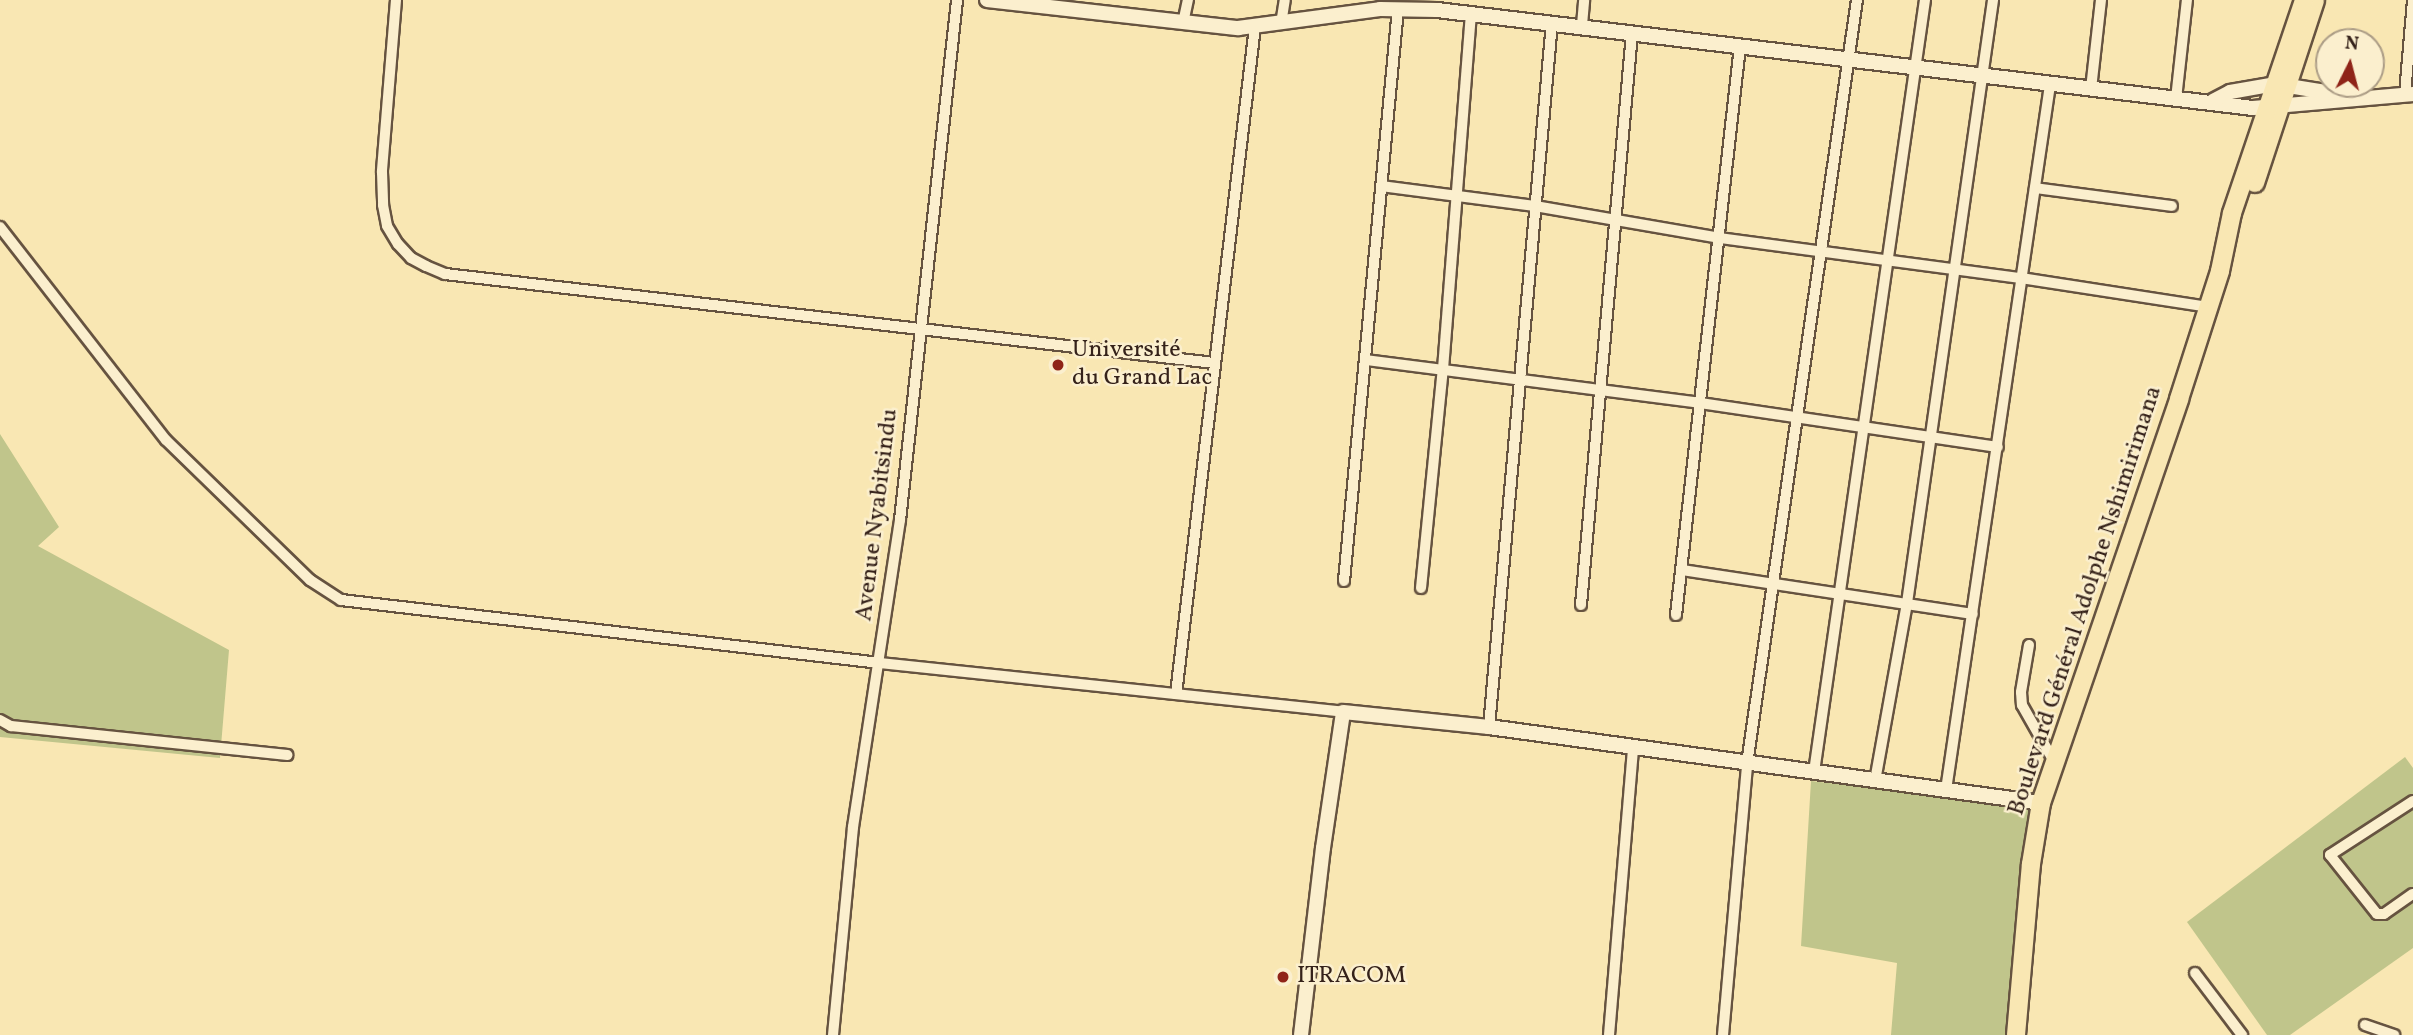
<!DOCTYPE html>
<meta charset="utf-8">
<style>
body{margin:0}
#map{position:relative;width:2413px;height:1035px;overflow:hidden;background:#f9e7b3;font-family:Vollkorn,serif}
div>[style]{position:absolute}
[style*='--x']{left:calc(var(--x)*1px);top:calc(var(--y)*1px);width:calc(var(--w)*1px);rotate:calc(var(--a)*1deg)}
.green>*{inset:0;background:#c0c58b}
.roads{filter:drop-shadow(2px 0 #665340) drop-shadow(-2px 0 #665340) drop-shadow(0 2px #665340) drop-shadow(0 -2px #665340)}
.minor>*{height:10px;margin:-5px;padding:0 5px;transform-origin:5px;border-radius:5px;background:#fbefce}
.tertiary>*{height:14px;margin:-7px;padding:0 7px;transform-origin:7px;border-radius:7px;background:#fbefce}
.primary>*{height:18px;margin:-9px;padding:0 9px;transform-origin:9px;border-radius:9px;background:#f9e7b3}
.dots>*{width:19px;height:19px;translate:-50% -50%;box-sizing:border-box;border:4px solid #fbefce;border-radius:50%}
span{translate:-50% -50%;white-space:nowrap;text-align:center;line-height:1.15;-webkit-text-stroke:5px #fbefce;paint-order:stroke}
.poi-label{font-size:24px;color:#35221a}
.left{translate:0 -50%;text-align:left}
.street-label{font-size:24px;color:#35221a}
.north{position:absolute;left:2315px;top:28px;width:70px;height:70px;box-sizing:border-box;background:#fbefce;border:2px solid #ac9d86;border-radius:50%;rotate:6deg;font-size:19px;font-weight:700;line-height:28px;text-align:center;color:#35221a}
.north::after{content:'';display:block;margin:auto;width:24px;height:32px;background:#8f2418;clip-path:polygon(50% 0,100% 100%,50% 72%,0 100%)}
</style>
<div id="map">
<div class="green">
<div style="clip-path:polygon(0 434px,59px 527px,38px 546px,229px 650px,220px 758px,0 737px)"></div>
<div style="clip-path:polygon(2405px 757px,2413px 768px,2413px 948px,2290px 1035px,2267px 1035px,2187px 922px)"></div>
<div style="clip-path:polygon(1811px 781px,2026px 805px,2031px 818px,2015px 1035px,1891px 1035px,1897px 963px,1801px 946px)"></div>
</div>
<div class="roads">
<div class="minor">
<div style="--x:396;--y:0;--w:173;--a:94.7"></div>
<div style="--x:382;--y:172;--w:33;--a:88"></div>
<div style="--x:383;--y:205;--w:21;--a:79"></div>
<div style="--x:387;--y:226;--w:21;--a:59"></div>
<div style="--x:398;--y:244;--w:19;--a:47"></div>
<div style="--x:411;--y:258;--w:17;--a:28"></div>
<div style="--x:426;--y:266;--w:21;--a:23"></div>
<div style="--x:445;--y:274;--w:774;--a:6.6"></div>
<div style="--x:1183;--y:23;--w:24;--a:-78"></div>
<div style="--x:1281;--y:24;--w:24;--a:-81"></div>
<div style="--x:1582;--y:25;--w:25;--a:-85"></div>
<div style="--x:2091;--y:89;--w:90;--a:-83.6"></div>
<div style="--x:2405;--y:94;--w:94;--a:-85.1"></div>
<div style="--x:2176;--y:99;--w:100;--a:-83.7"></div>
<div style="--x:1381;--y:186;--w:155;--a:7.4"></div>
<div style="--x:1535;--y:206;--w:188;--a:9.8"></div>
<div style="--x:1720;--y:238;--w:304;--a:7.6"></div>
<div style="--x:2021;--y:278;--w:189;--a:8.8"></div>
<div style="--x:2035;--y:188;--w:138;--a:7.5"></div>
<div style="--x:0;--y:227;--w:270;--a:52.1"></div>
<div style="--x:166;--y:440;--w:201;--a:44.2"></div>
<div style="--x:310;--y:580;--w:37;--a:33"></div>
<div style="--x:341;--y:600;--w:543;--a:6.67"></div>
<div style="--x:880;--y:663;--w:466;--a:6"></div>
<div style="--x:1366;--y:360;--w:337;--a:7.3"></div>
<div style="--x:1700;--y:403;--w:301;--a:8.4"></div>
<div style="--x:1682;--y:570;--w:294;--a:8.6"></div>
<div style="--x:1344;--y:581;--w:575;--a:-84.61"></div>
<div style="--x:1421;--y:588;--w:220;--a:-84.3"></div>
<div style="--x:1443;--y:369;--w:357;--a:-85.5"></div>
<div style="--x:1581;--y:605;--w:574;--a:-84.9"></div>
<div style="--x:1676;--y:615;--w:573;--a:-83.58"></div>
<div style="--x:2029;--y:645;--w:48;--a:99.7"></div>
<div style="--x:2021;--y:692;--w:13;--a:86"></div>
<div style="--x:2022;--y:705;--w:67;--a:60.4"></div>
<div style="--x:1176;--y:694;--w:672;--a:-83.25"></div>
<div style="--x:0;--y:720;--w:13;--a:29"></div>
<div style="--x:11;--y:726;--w:278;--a:6"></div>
<div style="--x:1489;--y:727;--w:708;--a:-84.89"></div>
<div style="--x:1814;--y:772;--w:780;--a:-81.82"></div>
<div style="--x:1875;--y:781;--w:181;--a:-79.8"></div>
<div style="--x:1907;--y:603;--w:609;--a:-81.88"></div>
<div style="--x:1946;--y:790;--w:713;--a:-81.61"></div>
<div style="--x:2413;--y:801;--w:99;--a:147"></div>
<div style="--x:2330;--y:855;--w:75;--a:51.5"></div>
<div style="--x:2377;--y:914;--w:7;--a:0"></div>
<div style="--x:2384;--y:914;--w:35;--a:-35"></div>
<div style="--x:2195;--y:973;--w:78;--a:52.8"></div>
<div style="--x:2365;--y:1025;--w:31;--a:19"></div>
<div style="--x:833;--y:1035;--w:209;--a:-84.5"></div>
<div style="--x:853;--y:827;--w:311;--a:-81.3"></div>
<div style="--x:900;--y:520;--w:523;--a:-83.74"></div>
<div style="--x:1609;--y:1035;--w:288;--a:-85.2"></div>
<div style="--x:1723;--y:1035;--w:272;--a:-84.9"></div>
<div style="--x:1747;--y:764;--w:772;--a:-81.81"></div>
</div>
<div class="tertiary">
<div style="--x:987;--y:0;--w:253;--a:6.4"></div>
<div style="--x:1238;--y:28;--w:143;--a:-7.6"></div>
<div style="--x:1380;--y:9;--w:57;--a:1"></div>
<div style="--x:1437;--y:10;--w:822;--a:6.85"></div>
<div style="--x:2253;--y:108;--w:161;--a:-5"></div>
<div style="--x:2213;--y:101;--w:19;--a:-28"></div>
<div style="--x:2230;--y:92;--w:47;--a:-9.9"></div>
<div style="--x:2276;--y:84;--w:69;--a:9.2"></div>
<div style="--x:1301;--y:1035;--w:188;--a:-83.3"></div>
<div style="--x:1323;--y:848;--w:137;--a:-81.6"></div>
<div style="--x:1343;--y:712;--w:147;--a:5.9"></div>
<div style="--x:1489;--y:727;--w:557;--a:7.84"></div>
</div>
<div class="primary">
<div style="--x:2255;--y:183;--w:192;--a:-71.8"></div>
<div style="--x:2016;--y:1035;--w:172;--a:-85"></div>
<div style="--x:2031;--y:864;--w:62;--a:-80.7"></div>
<div style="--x:2041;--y:803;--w:427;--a:-71.1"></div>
<div style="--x:2179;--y:399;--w:134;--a:-72.2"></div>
<div style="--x:2220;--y:271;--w:59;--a:-78.3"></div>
<div style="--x:2232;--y:213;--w:225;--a:-71.3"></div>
</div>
</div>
<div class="dots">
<div style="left:1058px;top:365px;background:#8f2418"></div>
<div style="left:1283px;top:977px;background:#8f2418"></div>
</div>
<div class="poi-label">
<span class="left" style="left:1072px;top:365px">Université<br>du Grand Lac</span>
<span class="left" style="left:1297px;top:977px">ITRACOM</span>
</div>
<div class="street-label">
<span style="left:878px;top:515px;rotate:-83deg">Avenue Nyabitsindu</span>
<span style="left:2086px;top:601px;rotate:-72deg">Boulevard Général Adolphe Nshimirimana</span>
</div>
<div class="north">N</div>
</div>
